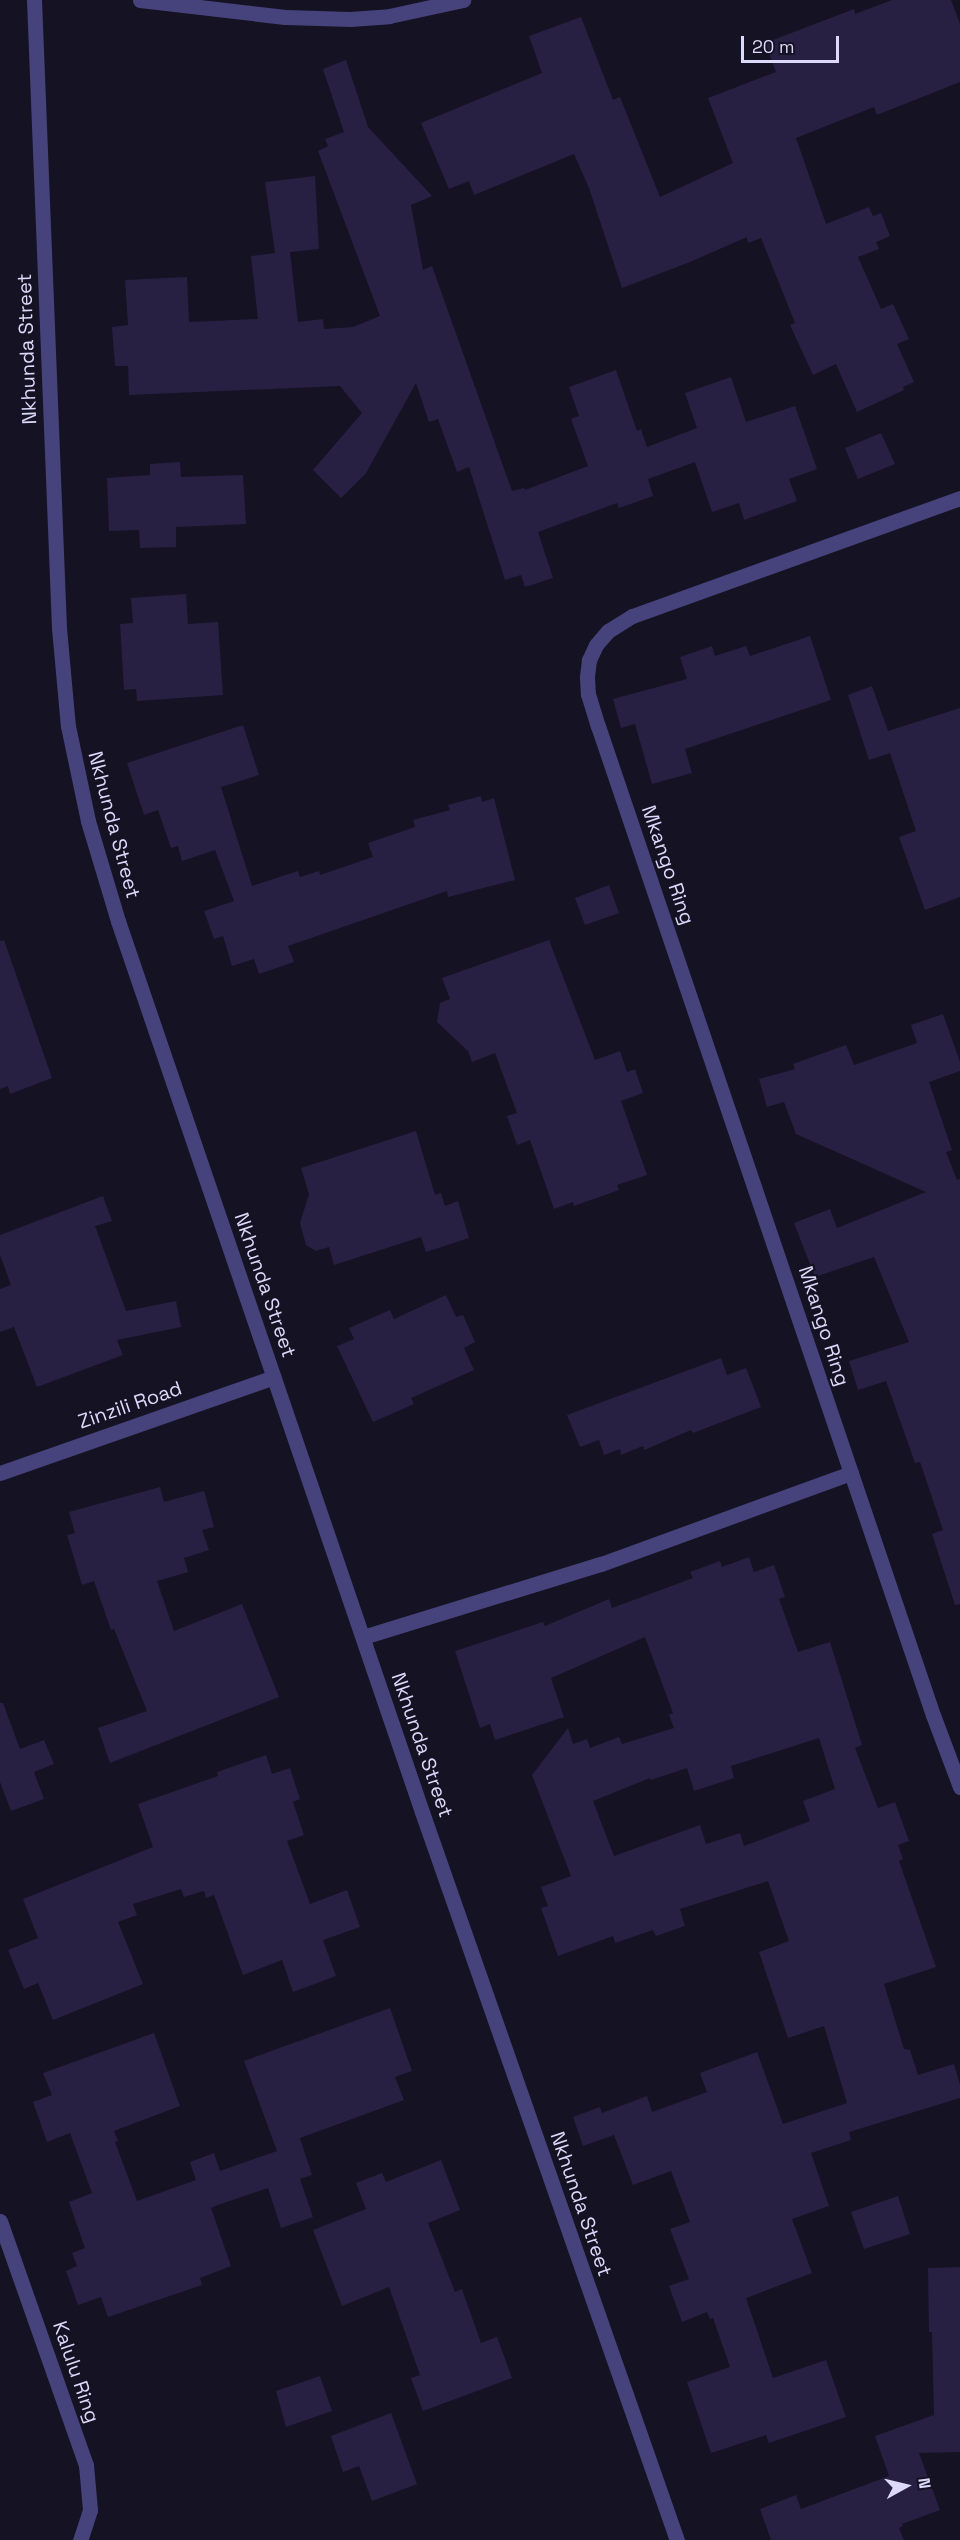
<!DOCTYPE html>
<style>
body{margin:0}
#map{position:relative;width:960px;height:2540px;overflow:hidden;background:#151223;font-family:"Space Grotesk",sans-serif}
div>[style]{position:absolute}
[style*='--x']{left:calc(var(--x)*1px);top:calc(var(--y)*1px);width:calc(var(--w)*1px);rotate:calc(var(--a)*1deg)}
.building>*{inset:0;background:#272042}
.minor>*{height:15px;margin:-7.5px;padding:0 7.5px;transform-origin:7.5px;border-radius:7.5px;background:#46437c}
span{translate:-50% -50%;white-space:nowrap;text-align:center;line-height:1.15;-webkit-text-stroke:4.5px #151223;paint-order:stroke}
.street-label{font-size:20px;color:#ddd9fa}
.north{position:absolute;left:876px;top:2456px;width:60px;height:60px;-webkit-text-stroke:4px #151223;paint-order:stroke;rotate:82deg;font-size:16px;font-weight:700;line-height:24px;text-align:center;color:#ddd9fa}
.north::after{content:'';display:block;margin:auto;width:21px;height:27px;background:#ddd9fa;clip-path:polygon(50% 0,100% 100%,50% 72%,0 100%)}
.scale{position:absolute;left:741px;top:36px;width:98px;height:27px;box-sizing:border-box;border:3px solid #ddd9fa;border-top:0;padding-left:8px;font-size:18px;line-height:21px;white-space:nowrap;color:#ddd9fa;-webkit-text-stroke:4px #151223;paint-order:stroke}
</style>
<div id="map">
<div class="building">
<div style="clip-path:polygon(892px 0,951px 0,960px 24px,960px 82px,877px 115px,874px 107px,796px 138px,826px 224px,869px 207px,873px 216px,881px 213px,890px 236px,876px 242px,879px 249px,858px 257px,881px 309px,893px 304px,909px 339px,897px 344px,914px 382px,903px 387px,904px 390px,857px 412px,836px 364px,813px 375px,790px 325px,795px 323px,761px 238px,748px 243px,747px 237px,690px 262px,622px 288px,589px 188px,574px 154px,474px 195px,469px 181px,449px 189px,421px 123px,542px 73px,529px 36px,581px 17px,613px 100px,620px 97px,660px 197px,733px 163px,708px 98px,776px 72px,765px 43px,854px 9px,855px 14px)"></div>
<div style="clip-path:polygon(346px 60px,368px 127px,432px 196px,411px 205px,423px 270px,432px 266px,512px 491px,524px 488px,525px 490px,588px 466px,571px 419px,579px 416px,569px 387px,616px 370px,637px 431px,641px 429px,647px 447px,697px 428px,685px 393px,731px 377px,746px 422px,795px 406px,817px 469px,789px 479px,797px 501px,744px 520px,739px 503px,712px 512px,695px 462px,648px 479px,653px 496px,619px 508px,617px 503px,538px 532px,553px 578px,525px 587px,521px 575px,505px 580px,469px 467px,457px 472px,438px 419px,429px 422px,416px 383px,366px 473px,341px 498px,313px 470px,362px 413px,340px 386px,129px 395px,128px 366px,115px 366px,112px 327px,128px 325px,125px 280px,187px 277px,189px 322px,258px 319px,251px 256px,275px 253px,265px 182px,315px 176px,319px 249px,290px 252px,298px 322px,323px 319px,324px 329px,353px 327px,380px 316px,318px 151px,328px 146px,325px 139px,344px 132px,323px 69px)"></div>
<div style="clip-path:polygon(881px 433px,895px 464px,858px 479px,845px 448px)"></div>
<div style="clip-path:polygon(180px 462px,181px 477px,243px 475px,246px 524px,176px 527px,176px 547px,140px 548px,139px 530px,109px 531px,107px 478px,150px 475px,150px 464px)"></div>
<div style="clip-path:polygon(186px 594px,188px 624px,218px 622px,223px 695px,137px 701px,136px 689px,124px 690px,120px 624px,133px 623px,131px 598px)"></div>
<div style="clip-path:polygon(810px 636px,831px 700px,685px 749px,692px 773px,652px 784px,635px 724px,621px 728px,613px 699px,687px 679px,680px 657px,712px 646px,715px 656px,746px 646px,750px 656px)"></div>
<div style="clip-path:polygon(872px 686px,888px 731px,960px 708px,960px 897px,925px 910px,899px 837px,916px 831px,890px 753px,869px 760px,848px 695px)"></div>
<div style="clip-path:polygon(243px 725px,259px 775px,221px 787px,252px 886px,298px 871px,300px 877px,319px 871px,320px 875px,373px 857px,368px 843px,415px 827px,413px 820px,450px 810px,448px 805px,481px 796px,482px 802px,494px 798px,515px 880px,448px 897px,447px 891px,288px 946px,294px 962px,259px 974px,254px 959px,232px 966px,223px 936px,214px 939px,204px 911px,234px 901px,215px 850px,182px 861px,178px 846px,171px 848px,158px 810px,144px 815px,127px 763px)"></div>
<div style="clip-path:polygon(609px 885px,619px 913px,585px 925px,575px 898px)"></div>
<div style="clip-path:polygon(4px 940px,52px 1078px,10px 1094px,8px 1086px,0 1089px,0 941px)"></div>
<div style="clip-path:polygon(549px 940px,595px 1060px,620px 1051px,627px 1072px,635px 1069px,643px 1093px,621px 1101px,647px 1175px,617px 1185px,619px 1190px,574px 1206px,573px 1202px,554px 1209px,530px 1140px,517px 1145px,507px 1116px,517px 1113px,495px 1053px,472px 1062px,468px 1051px,437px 1022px,440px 1003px,450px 999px,442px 978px)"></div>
<div style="clip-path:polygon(943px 1014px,960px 1062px,960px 1071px,929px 1082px,952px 1150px,946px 1152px,957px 1180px,960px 1179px,960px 1604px,955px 1605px,932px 1534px,943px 1530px,920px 1462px,915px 1463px,886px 1381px,858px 1390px,849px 1361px,909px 1342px,874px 1257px,815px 1277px,794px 1223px,830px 1209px,837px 1228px,926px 1192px,796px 1134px,784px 1102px,767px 1107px,759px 1079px,795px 1069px,793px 1064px,846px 1045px,854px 1065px,917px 1043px,911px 1025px)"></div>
<div style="clip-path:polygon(416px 1131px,435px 1195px,441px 1193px,445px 1206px,458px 1201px,469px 1238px,426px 1252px,421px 1237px,334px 1265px,329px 1247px,316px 1251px,306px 1245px,300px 1223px,309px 1194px,301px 1168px)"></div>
<div style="clip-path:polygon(103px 1196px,112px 1221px,95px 1226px,126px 1311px,176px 1301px,181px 1327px,117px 1340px,123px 1355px,37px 1387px,14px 1327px,0 1332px,0 1289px,11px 1285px,0 1255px,0 1235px)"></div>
<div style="clip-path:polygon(446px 1295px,456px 1317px,463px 1315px,475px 1342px,464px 1348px,474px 1370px,411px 1398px,414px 1404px,373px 1422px,337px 1346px,354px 1339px,349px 1328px,390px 1310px,394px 1319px)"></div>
<div style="clip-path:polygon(721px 1358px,727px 1375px,746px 1368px,761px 1407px,693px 1433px,691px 1430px,644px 1450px,643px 1446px,621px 1455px,620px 1449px,604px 1455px,599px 1440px,580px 1447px,567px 1415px)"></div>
<div style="clip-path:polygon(160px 1487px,164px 1502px,204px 1491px,214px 1527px,202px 1530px,209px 1550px,184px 1558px,188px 1572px,157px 1581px,174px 1631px,242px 1604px,279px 1697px,110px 1763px,98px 1728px,147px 1711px,114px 1629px,111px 1630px,94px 1581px,82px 1585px,67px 1535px,75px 1533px,69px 1512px)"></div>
<div style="clip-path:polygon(evenodd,749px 1557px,754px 1572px,774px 1565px,785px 1597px,779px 1599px,798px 1652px,830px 1642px,862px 1745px,855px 1748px,878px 1808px,895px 1802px,909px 1841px,898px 1845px,903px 1859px,899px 1861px,936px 1967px,884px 1984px,904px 2049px,910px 2050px,918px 2075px,954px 2064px,960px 2085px,960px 2098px,849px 2132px,851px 2140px,811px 2153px,829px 2206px,792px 2219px,812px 2273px,746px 2298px,773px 2378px,826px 2360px,846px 2417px,769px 2443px,766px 2435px,711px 2453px,687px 2382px,730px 2367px,713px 2318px,710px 2319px,707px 2312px,682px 2322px,669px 2286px,689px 2279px,670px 2229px,690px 2222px,671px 2171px,633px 2185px,614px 2135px,583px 2146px,573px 2117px,600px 2107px,602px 2113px,647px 2096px,652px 2112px,707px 2092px,700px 2073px,757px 2052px,783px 2124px,847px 2103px,824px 2026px,788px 2038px,759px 1952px,789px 1941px,768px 1881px,680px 1909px,685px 1926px,656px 1936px,653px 1930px,615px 1943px,613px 1936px,558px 1956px,541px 1908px,548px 1906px,541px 1887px,571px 1876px,532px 1775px,568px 1728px,573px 1744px,587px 1739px,590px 1748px,619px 1737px,622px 1744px,674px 1728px,669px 1715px,673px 1713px,645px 1637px,551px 1678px,564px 1717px,495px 1740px,490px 1724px,480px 1728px,455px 1651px,543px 1622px,545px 1626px,609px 1599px,612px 1608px,693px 1578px,690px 1572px,720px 1561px,722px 1567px,749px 1557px,819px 1738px,835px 1789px,803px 1801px,810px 1821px,744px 1846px,740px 1833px,706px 1844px,700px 1825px,614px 1856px,593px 1801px,650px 1778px,651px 1780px,687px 1768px,694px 1791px,734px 1778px,731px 1766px,819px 1738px)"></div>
<div style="clip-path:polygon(0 1703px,3px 1703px,20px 1749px,44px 1740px,54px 1764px,34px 1772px,44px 1799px,11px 1811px,0 1782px)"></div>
<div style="clip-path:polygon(266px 1755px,272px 1774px,290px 1768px,300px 1799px,293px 1802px,304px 1835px,287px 1841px,310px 1904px,347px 1890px,360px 1927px,323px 1940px,336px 1976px,293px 1992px,282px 1960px,243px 1975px,214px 1895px,206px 1898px,204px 1891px,184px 1897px,181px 1889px,133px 1904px,137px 1915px,118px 1922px,143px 1984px,53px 2020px,38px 1983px,24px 1989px,8px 1950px,38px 1938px,23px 1899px,153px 1847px,138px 1804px,218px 1776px,217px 1772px)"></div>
<div style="clip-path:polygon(390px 2008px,412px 2071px,395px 2077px,404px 2100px,300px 2138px,312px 2175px,300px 2179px,313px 2217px,281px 2228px,268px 2188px,215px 2206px,211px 2208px,231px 2266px,200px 2278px,202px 2285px,108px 2317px,101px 2297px,78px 2305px,66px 2271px,77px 2266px,72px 2253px,85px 2248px,69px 2202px,92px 2193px,70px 2133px,47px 2142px,33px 2102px,52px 2095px,43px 2073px,154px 2033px,180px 2106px,114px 2131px,118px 2141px,115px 2142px,137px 2201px,196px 2180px,190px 2162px,214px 2153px,220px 2171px,277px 2151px,244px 2061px)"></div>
<div style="clip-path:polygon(441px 2160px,460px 2210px,428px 2223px,455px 2292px,462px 2289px,481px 2343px,497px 2337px,512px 2378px,423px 2411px,411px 2378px,420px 2375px,389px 2287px,342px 2306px,313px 2230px,366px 2209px,356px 2183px,382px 2173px,386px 2182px)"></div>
<div style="clip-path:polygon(898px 2196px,910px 2234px,864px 2249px,851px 2212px)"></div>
<div style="clip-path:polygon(960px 2267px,960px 2452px,919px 2453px,940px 2510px,902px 2524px,903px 2526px,899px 2528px,904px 2540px,771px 2540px,760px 2509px,796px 2495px,801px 2509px,889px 2476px,875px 2436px,934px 2415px,932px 2332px,929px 2332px,928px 2268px)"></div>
<div style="clip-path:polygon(320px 2376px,332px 2411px,286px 2427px,276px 2391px)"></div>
<div style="clip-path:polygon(391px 2413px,417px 2484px,372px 2501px,359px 2466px,343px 2472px,331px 2436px)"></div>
</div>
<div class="minor">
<div style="--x:34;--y:0;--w:628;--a:87.72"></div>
<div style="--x:59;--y:628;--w:98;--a:84.8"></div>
<div style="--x:68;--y:726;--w:97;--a:78.1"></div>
<div style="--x:88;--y:821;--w:104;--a:73.3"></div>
<div style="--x:118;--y:921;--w:941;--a:71.16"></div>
<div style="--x:422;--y:1812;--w:771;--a:70.7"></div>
<div style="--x:140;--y:0;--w:146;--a:6.7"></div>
<div style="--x:285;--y:17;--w:65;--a:1.8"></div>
<div style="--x:350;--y:19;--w:39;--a:-4"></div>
<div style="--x:389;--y:16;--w:76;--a:-12.2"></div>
<div style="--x:960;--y:498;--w:349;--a:160.2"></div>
<div style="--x:632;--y:616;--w:28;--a:148"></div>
<div style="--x:608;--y:631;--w:18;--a:131"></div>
<div style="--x:596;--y:645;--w:17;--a:115"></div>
<div style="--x:589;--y:660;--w:17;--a:97"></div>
<div style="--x:587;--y:677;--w:17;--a:87"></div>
<div style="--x:588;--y:694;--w:34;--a:73"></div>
<div style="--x:598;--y:726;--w:1044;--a:71.29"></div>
<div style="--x:933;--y:1715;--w:77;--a:69.4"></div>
<div style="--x:0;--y:1473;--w:290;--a:-19.3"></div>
<div style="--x:363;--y:1637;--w:249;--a:-17.1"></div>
<div style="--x:601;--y:1564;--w:266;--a:-20"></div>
<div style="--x:0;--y:2221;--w:259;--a:70.6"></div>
<div style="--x:86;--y:2465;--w:45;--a:84.9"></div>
<div style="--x:90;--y:2510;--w:32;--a:108"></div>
</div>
<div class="street-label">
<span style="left:27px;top:349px;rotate:-92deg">Nkhunda Street</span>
<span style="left:114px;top:825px;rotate:75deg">Nkhunda Street</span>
<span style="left:668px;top:865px;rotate:71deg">Mkango Ring</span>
<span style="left:265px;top:1285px;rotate:71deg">Nkhunda Street</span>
<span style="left:824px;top:1326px;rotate:72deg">Mkango Ring</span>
<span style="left:130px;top:1405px;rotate:-19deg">Zinzili Road</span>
<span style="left:422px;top:1745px;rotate:71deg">Nkhunda Street</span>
<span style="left:581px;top:2204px;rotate:71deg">Nkhunda Street</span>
<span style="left:76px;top:2372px;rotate:71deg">Kalulu Ring</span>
</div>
<div class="north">N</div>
<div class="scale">20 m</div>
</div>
